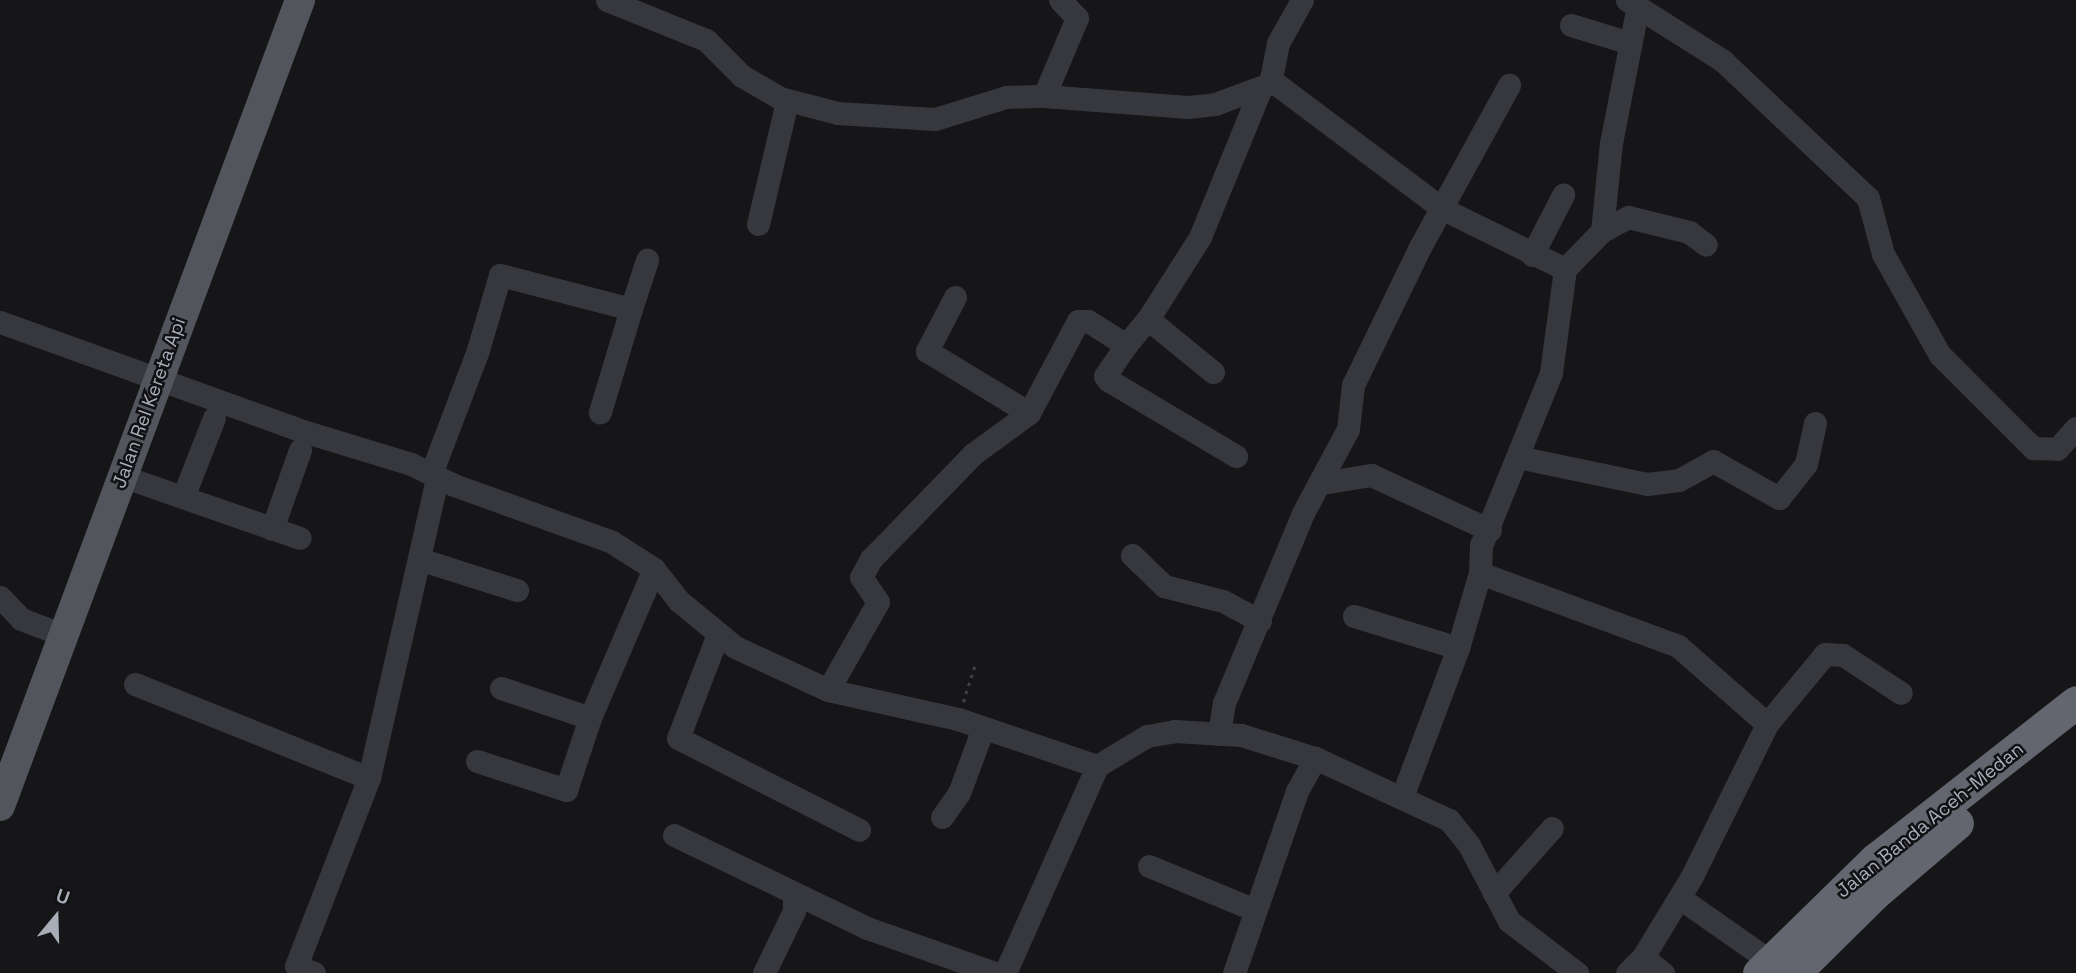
<!DOCTYPE html>
<style>
body{margin:0}
#map{position:relative;width:2076px;height:973px;overflow:hidden;background:#161618;font-family:"Space Grotesk",sans-serif}
div>[style]{position:absolute}
[style*='--x']{left:calc(var(--x)*1px);top:calc(var(--y)*1px);width:calc(var(--w)*1px);rotate:calc(var(--a)*1deg)}
.path>*{height:2.5px;margin-top:-1.25px;transform-origin:0;background:repeating-linear-gradient(90deg,#3d3f44 0 3.5px,transparent 0 8.5px)}
.minor>*{height:23px;margin:-11.5px;padding:0 11.5px;transform-origin:11.5px;border-radius:11.5px;background:#37383d}
.major>*{height:30px;margin:-15px;padding:0 15px;transform-origin:15px;border-radius:15px;background:#53555c}
.highway>*{height:33px;margin:-16.5px;padding:0 16.5px;transform-origin:16.5px;border-radius:16.5px;background:#63666e}
span{translate:-50% -50%;white-space:nowrap;text-align:center;line-height:1.15;-webkit-text-stroke:5px #111113;paint-order:stroke}
.street-label{font-size:19px;color:#a8adb8}
.north{position:absolute;left:21px;top:882px;width:70px;height:70px;-webkit-text-stroke:5px #111113;paint-order:stroke;rotate:19deg;font-size:19px;font-weight:700;line-height:28px;text-align:center;color:#a8adb8}
.north::after{content:'';display:block;margin:auto;width:24px;height:32px;background:#a8adb8;clip-path:polygon(50% 0,100% 100%,50% 72%,0 100%)}
</style>
<div id="map">
<div class="path">
<div style="--x:963;--y:702;--w:42;--a:-72"></div>
</div>
<div class="minor">
<div style="--x:607;--y:0;--w:107;--a:22"></div>
<div style="--x:706;--y:40;--w:51;--a:45"></div>
<div style="--x:742;--y:76;--w:44;--a:30.1"></div>
<div style="--x:780;--y:98;--w:59;--a:14.7"></div>
<div style="--x:837;--y:113;--w:98;--a:3.5"></div>
<div style="--x:935;--y:119;--w:74;--a:-17.2"></div>
<div style="--x:1006;--y:97;--w:38;--a:-2"></div>
<div style="--x:1044;--y:96;--w:144;--a:4.4"></div>
<div style="--x:1188;--y:107;--w:27;--a:-6"></div>
<div style="--x:1215;--y:104;--w:54;--a:-20.4"></div>
<div style="--x:1302;--y:0;--w:49;--a:119.2"></div>
<div style="--x:1278;--y:43;--w:38;--a:101"></div>
<div style="--x:1271;--y:80;--w:215;--a:36.9"></div>
<div style="--x:1443;--y:209;--w:136;--a:26.2"></div>
<div style="--x:1565;--y:269;--w:53;--a:-45.8"></div>
<div style="--x:1602;--y:231;--w:30;--a:-28"></div>
<div style="--x:1628;--y:217;--w:63;--a:13.8"></div>
<div style="--x:1689;--y:232;--w:21;--a:37"></div>
<div style="--x:1627;--y:0;--w:114;--a:32.4"></div>
<div style="--x:1723;--y:61;--w:199;--a:43.4"></div>
<div style="--x:1868;--y:198;--w:58;--a:75"></div>
<div style="--x:1883;--y:254;--w:116;--a:60.6"></div>
<div style="--x:1940;--y:355;--w:132;--a:45"></div>
<div style="--x:2033;--y:448;--w:24;--a:2"></div>
<div style="--x:2057;--y:449;--w:28;--a:-48"></div>
<div style="--x:1571;--y:25;--w:62;--a:17"></div>
<div style="--x:1044;--y:96;--w:85;--a:-67.1"></div>
<div style="--x:1077;--y:18;--w:25;--a:-133"></div>
<div style="--x:758;--y:224;--w:126;--a:-76.7"></div>
<div style="--x:1602;--y:231;--w:88;--a:-84.2"></div>
<div style="--x:1611;--y:143;--w:140;--a:-78.9"></div>
<div style="--x:1532;--y:255;--w:68;--a:-62.7"></div>
<div style="--x:1565;--y:269;--w:105;--a:97.7"></div>
<div style="--x:1551;--y:373;--w:186;--a:112.1"></div>
<div style="--x:1481;--y:545;--w:28;--a:92"></div>
<div style="--x:1480;--y:573;--w:211;--a:20.2"></div>
<div style="--x:1678;--y:646;--w:118;--a:41.2"></div>
<div style="--x:955;--y:297;--w:61;--a:117.4"></div>
<div style="--x:927;--y:351;--w:119;--a:31.3"></div>
<div style="--x:631;--y:309;--w:52;--a:-71.9"></div>
<div style="--x:1148;--y:319;--w:84;--a:39.2"></div>
<div style="--x:0;--y:322;--w:325;--a:19.8"></div>
<div style="--x:306;--y:432;--w:110;--a:16.9"></div>
<div style="--x:411;--y:464;--w:48;--a:26"></div>
<div style="--x:454;--y:485;--w:168;--a:19.8"></div>
<div style="--x:612;--y:542;--w:50;--a:32.7"></div>
<div style="--x:654;--y:569;--w:41;--a:52"></div>
<div style="--x:679;--y:601;--w:72;--a:39.4"></div>
<div style="--x:735;--y:647;--w:102;--a:24.8"></div>
<div style="--x:828;--y:690;--w:133;--a:12.6"></div>
<div style="--x:958;--y:719;--w:147;--a:18.7"></div>
<div style="--x:1097;--y:766;--w:58;--a:-31"></div>
<div style="--x:1147;--y:736;--w:27;--a:-10"></div>
<div style="--x:1174;--y:731;--w:67;--a:3.4"></div>
<div style="--x:1241;--y:735;--w:77;--a:17.3"></div>
<div style="--x:1315;--y:758;--w:148;--a:24.8"></div>
<div style="--x:1449;--y:820;--w:32;--a:51"></div>
<div style="--x:1469;--y:845;--w:86;--a:62.2"></div>
<div style="--x:1509;--y:921;--w:86;--a:37.4"></div>
<div style="--x:1126;--y:345;--w:37;--a:124"></div>
<div style="--x:1105;--y:376;--w:5;--a:53"></div>
<div style="--x:1108;--y:380;--w:149;--a:30.7"></div>
<div style="--x:1518;--y:457;--w:132;--a:11.8"></div>
<div style="--x:1647;--y:484;--w:32;--a:-7"></div>
<div style="--x:1679;--y:480;--w:39;--a:-29"></div>
<div style="--x:1713;--y:461;--w:76;--a:29.3"></div>
<div style="--x:1779;--y:498;--w:43;--a:-51.5"></div>
<div style="--x:1806;--y:464;--w:42;--a:-77.6"></div>
<div style="--x:431;--y:474;--w:133;--a:-69.2"></div>
<div style="--x:478;--y:350;--w:78;--a:-73.7"></div>
<div style="--x:500;--y:275;--w:135;--a:14.5"></div>
<div style="--x:631;--y:309;--w:108;--a:106.8"></div>
<div style="--x:122;--y:476;--w:188;--a:19.2"></div>
<div style="--x:1322;--y:483;--w:50;--a:-9.3"></div>
<div style="--x:1371;--y:475;--w:131;--a:24.8"></div>
<div style="--x:183;--y:497;--w:85;--a:-68.6"></div>
<div style="--x:272;--y:529;--w:84;--a:-70.5"></div>
<div style="--x:1132;--y:555;--w:45;--a:44.1"></div>
<div style="--x:1164;--y:586;--w:61;--a:14.3"></div>
<div style="--x:1223;--y:601;--w:42;--a:28.4"></div>
<div style="--x:419;--y:559;--w:103;--a:17.6"></div>
<div style="--x:0;--y:597;--w:30;--a:46"></div>
<div style="--x:21;--y:619;--w:45;--a:20.9"></div>
<div style="--x:1354;--y:616;--w:109;--a:17.1"></div>
<div style="--x:718;--y:634;--w:111;--a:111"></div>
<div style="--x:678;--y:738;--w:203;--a:26.9"></div>
<div style="--x:135;--y:684;--w:252;--a:21.9"></div>
<div style="--x:501;--y:688;--w:94;--a:18.6"></div>
<div style="--x:828;--y:690;--w:101;--a:-60.4"></div>
<div style="--x:878;--y:602;--w:30;--a:-124"></div>
<div style="--x:861;--y:577;--w:21;--a:-61"></div>
<div style="--x:871;--y:559;--w:146;--a:-45.8"></div>
<div style="--x:973;--y:454;--w:69;--a:-36.2"></div>
<div style="--x:1029;--y:413;--w:104;--a:-62"></div>
<div style="--x:1078;--y:321;--w:10;--a:0"></div>
<div style="--x:1088;--y:321;--w:45;--a:32.3"></div>
<div style="--x:1126;--y:345;--w:34;--a:-50"></div>
<div style="--x:1148;--y:319;--w:97;--a:-57.6"></div>
<div style="--x:1200;--y:237;--w:159;--a:-67.8"></div>
<div style="--x:1219;--y:734;--w:31;--a:-81"></div>
<div style="--x:1224;--y:703;--w:206;--a:-67.4"></div>
<div style="--x:1303;--y:513;--w:95;--a:-61.8"></div>
<div style="--x:1348;--y:429;--w:44;--a:-83.5"></div>
<div style="--x:1353;--y:385;--w:153;--a:-64.1"></div>
<div style="--x:1420;--y:247;--w:185;--a:-61.2"></div>
<div style="--x:477;--y:761;--w:94;--a:18"></div>
<div style="--x:566;--y:790;--w:76;--a:-71.6"></div>
<div style="--x:590;--y:718;--w:162;--a:-66.8"></div>
<div style="--x:1402;--y:797;--w:159;--a:-69.4"></div>
<div style="--x:1458;--y:648;--w:78;--a:-73.7"></div>
<div style="--x:942;--y:817;--w:29;--a:-55"></div>
<div style="--x:959;--y:793;--w:69;--a:-69.7"></div>
<div style="--x:674;--y:835;--w:214;--a:25.7"></div>
<div style="--x:867;--y:928;--w:136;--a:19.4"></div>
<div style="--x:1149;--y:866;--w:115;--a:22.5"></div>
<div style="--x:1494;--y:893;--w:87;--a:-48.3"></div>
<div style="--x:1680;--y:898;--w:110;--a:35"></div>
<div style="--x:1643;--y:957;--w:95;--a:-58.8"></div>
<div style="--x:1692;--y:876;--w:169;--a:-63.7"></div>
<div style="--x:1767;--y:724;--w:91;--a:-50.4"></div>
<div style="--x:1825;--y:654;--w:18;--a:3"></div>
<div style="--x:1843;--y:655;--w:69;--a:33.2"></div>
<div style="--x:314;--y:973;--w:19;--a:-159"></div>
<div style="--x:296;--y:966;--w:202;--a:-68.8"></div>
<div style="--x:369;--y:778;--w:308;--a:-77.2"></div>
<div style="--x:764;--y:973;--w:69;--a:-64.2"></div>
<div style="--x:794;--y:911;--w:18;--a:-90"></div>
<div style="--x:1005;--y:973;--w:227;--a:-66"></div>
<div style="--x:1234;--y:973;--w:193;--a:-70.9"></div>
<div style="--x:1297;--y:791;--w:38;--a:-61"></div>
<div style="--x:1627;--y:973;--w:23;--a:-45"></div>
<div style="--x:1643;--y:957;--w:26;--a:39"></div>
</div>
<div class="major">
<div style="--x:0;--y:806;--w:860;--a:-69.58"></div>
</div>
<div class="highway">
<div style="--x:1759;--y:973;--w:163;--a:-44.3"></div>
<div style="--x:1876;--y:859;--w:254;--a:-38.1"></div>
<div style="--x:1794;--y:973;--w:112;--a:-44.6"></div>
<div style="--x:1874;--y:894;--w:109;--a:-40.5"></div>
</div>
<div class="street-label">
<span style="left:149px;top:403px;rotate:-70deg">Jalan Rel Kereta Api</span>
<span style="left:1930px;top:820px;rotate:-39deg">Jalan Banda Aceh-Medan</span>
</div>
<div class="north">U</div>
</div>
